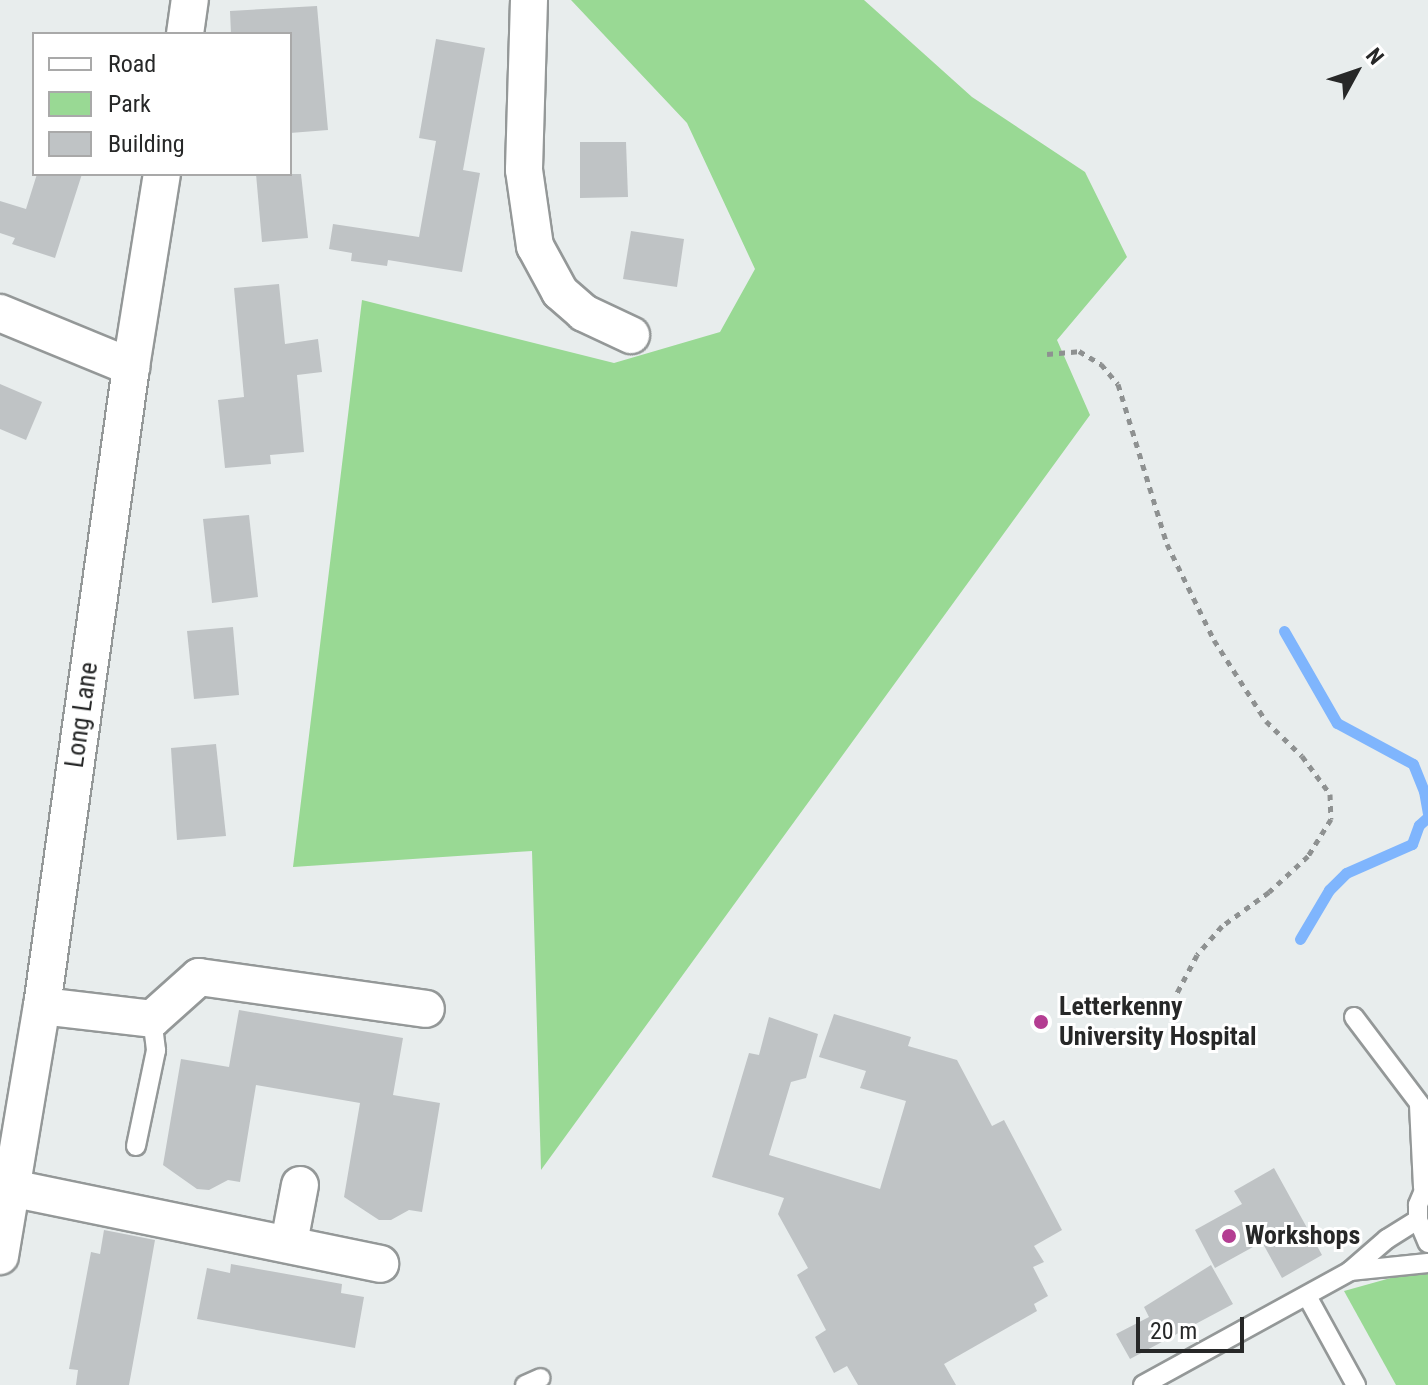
<!DOCTYPE html>
<style>
body{margin:0}
#map{position:relative;width:1428px;height:1385px;overflow:hidden;background:#e8eded;font-family:"Roboto Condensed",sans-serif}
div>[style]{position:absolute}
[style*='--x']{left:calc(var(--x)*1px);top:calc(var(--y)*1px);width:calc(var(--w)*1px);rotate:calc(var(--a)*1deg)}
.green>*{inset:0;background:#99d994}
.stream>*{height:11px;margin:-5.5px;padding:0 5.5px;transform-origin:5.5px;border-radius:5.5px;background:#7fb5fd}
.building>*{inset:0;background:#bfc3c5}
.path>*{height:5px;margin-top:-2.5px;transform-origin:0;background:repeating-linear-gradient(90deg,#8e9191 0 6px,transparent 0 12px)}
.roads{filter:drop-shadow(2px 0 #949898) drop-shadow(-2px 0 #949898) drop-shadow(0 2px #949898) drop-shadow(0 -2px #949898)}
.lane>*{height:18px;margin:-9px;padding:0 9px;transform-origin:9px;border-radius:9px;background:#fff}
.street>*{height:36px;margin:-18px;padding:0 18px;transform-origin:18px;border-radius:18px;background:#fff}
.dots>*{width:22px;height:22px;translate:-50% -50%;box-sizing:border-box;border:4px solid #fff;border-radius:50%}
span{translate:-50% -50%;white-space:nowrap;text-align:center;line-height:1.15;-webkit-text-stroke:6px #fff;paint-order:stroke}
.street-label{font-size:26px;color:#272828}
.poi-label{font-size:26px;color:#272828;font-weight:700}
.left{translate:0 -50%;text-align:left}
.legend{position:absolute;left:32px;top:32px;width:260px;height:144px;box-sizing:border-box;background:#fff;border:2px solid #a9a9a9;margin:0;padding:10px 14px;list-style:none;font-size:24px;color:#272828}
.legend li{display:flex;align-items:center;gap:16px;height:40px}
.legend b{width:40px;border:2px solid #a9a9a9}
.north{position:absolute;left:1316px;top:32px;width:80px;height:80px;-webkit-text-stroke:6px #fff;paint-order:stroke;rotate:50deg;font-size:22px;font-weight:700;line-height:32px;text-align:center;color:#272828}
.north::after{content:'';display:block;margin:auto;width:28px;height:36px;background:#272828;clip-path:polygon(50% 0,100% 100%,50% 72%,0 100%)}
.scale{position:absolute;left:1136px;top:1317px;width:108px;height:36px;box-sizing:border-box;border:4px solid #272828;border-top:0;padding-left:10px;font-size:24px;line-height:28px;white-space:nowrap;color:#272828;-webkit-text-stroke:6px #fff;paint-order:stroke}
</style>
<div id="map">
<div class="green">
<div style="clip-path:polygon(571px 0,864px 0,972px 97px,1085px 172px,1127px 257px,1057px 340px,1090px 415px,541px 1170px,532px 851px,293px 867px,362px 300px,614px 363px,720px 332px,755px 269px,687px 123px)"></div>
<div style="clip-path:polygon(1428px 1272px,1428px 1385px,1396px 1385px,1344px 1291px,1405px 1274px)"></div>
</div>
<div class="stream">
<div style="--x:1284;--y:631;--w:106;--a:60.1"></div>
<div style="--x:1337;--y:723;--w:86;--a:28.3"></div>
<div style="--x:1413;--y:764;--w:29;--a:68"></div>
<div style="--x:1424;--y:791;--w:22;--a:80"></div>
<div style="--x:1300;--y:939;--w:57;--a:-59.4"></div>
<div style="--x:1329;--y:890;--w:24;--a:-45"></div>
<div style="--x:1346;--y:873;--w:72;--a:-23.7"></div>
<div style="--x:1412;--y:844;--w:20;--a:-70"></div>
<div style="--x:1419;--y:825;--w:12;--a:-42"></div>
</div>
<div class="building">
<div style="clip-path:polygon(317px 6px,328px 130px,290px 133px,290px 34px,231px 34px,230px 11px)"></div>
<div style="clip-path:polygon(436px 39px,485px 48px,463px 170px,480px 173px,462px 272px,388px 260px,387px 266px,351px 261px,352px 253px,329px 249px,333px 224px,419px 237px,436px 141px,419px 138px)"></div>
<div style="clip-path:polygon(580px 142px,626px 142px,628px 197px,580px 198px)"></div>
<div style="clip-path:polygon(37px 174px,82px 174px,55px 258px,12px 244px,15px 238px,0 233px,0 201px,26px 209px)"></div>
<div style="clip-path:polygon(256px 174px,301px 174px,308px 238px,262px 242px)"></div>
<div style="clip-path:polygon(631px 231px,684px 239px,677px 287px,623px 279px)"></div>
<div style="clip-path:polygon(279px 284px,285px 344px,318px 339px,322px 372px,297px 375px,304px 452px,270px 455px,271px 464px,225px 468px,218px 400px,244px 397px,234px 288px)"></div>
<div style="clip-path:polygon(0 384px,42px 402px,26px 440px,0 429px)"></div>
<div style="clip-path:polygon(249px 515px,258px 597px,212px 603px,203px 519px)"></div>
<div style="clip-path:polygon(233px 627px,239px 695px,194px 699px,187px 631px)"></div>
<div style="clip-path:polygon(216px 744px,226px 836px,177px 840px,171px 748px)"></div>
<div style="clip-path:polygon(239px 1010px,403px 1038px,393px 1095px,440px 1103px,422px 1212px,409px 1210px,391px 1220px,379px 1220px,344px 1197px,360px 1103px,256px 1085px,240px 1182px,228px 1180px,209px 1190px,197px 1189px,163px 1165px,181px 1059px,229px 1067px)"></div>
<div style="clip-path:polygon(834px 1014px,911px 1037px,908px 1046px,957px 1060px,992px 1126px,1004px 1120px,1062px 1230px,1034px 1246px,1044px 1262px,1033px 1267px,1048px 1296px,1034px 1304px,1037px 1311px,944px 1364px,956px 1385px,858px 1385px,847px 1366px,834px 1373px,815px 1337px,826px 1330px,797px 1275px,808px 1268px,778px 1214px,784px 1198px,712px 1177px,749px 1053px,759px 1055px,769px 1017px,818px 1034px,806px 1078px,791px 1082px,769px 1155px,880px 1189px,906px 1101px,860px 1088px,866px 1071px,819px 1057px)"></div>
<div style="clip-path:polygon(1274px 1168px,1322px 1255px,1282px 1278px,1262px 1242px,1215px 1268px,1195px 1230px,1242px 1204px,1234px 1191px)"></div>
<div style="clip-path:polygon(104px 1230px,155px 1240px,141px 1319px,129px 1385px,76px 1385px,78px 1370px,69px 1369px,91px 1252px,100px 1254px)"></div>
<div style="clip-path:polygon(231px 1264px,342px 1284px,341px 1293px,364px 1297px,355px 1348px,197px 1319px,207px 1268px,230px 1273px)"></div>
<div style="clip-path:polygon(1211px 1265px,1233px 1304px,1130px 1359px,1116px 1334px,1149px 1317px,1144px 1307px)"></div>
</div>
<div class="path">
<div style="--x:1047;--y:354;--w:32;--a:-5"></div>
<div style="--x:1079;--y:351;--w:26;--a:31"></div>
<div style="--x:1101;--y:364;--w:26;--a:50"></div>
<div style="--x:1118;--y:384;--w:167;--a:73"></div>
<div style="--x:1167;--y:544;--w:107;--a:63.9"></div>
<div style="--x:1214;--y:640;--w:96;--a:57.3"></div>
<div style="--x:1266;--y:721;--w:50;--a:44.2"></div>
<div style="--x:1302;--y:756;--w:47;--a:53.6"></div>
<div style="--x:1330;--y:794;--w:25;--a:88"></div>
<div style="--x:1331;--y:819;--w:44;--a:121.9"></div>
<div style="--x:1308;--y:856;--w:53;--a:137.3"></div>
<div style="--x:1269;--y:892;--w:58;--a:144.1"></div>
<div style="--x:1222;--y:926;--w:38;--a:131"></div>
<div style="--x:1197;--y:955;--w:43;--a:117.8"></div>
</div>
<div class="roads">
<div class="lane">
<div style="--x:1354;--y:1017;--w:123;--a:52.9"></div>
<div style="--x:1419;--y:1105;--w:83;--a:87.2"></div>
<div style="--x:136;--y:1146;--w:98;--a:-78.2"></div>
<div style="--x:156;--y:1050;--w:31;--a:-97"></div>
<div style="--x:1428;--y:1181;--w:26;--a:113"></div>
<div style="--x:1418;--y:1205;--w:15;--a:90"></div>
<div style="--x:1418;--y:1220;--w:25;--a:67"></div>
<div style="--x:1350;--y:1271;--w:78;--a:-5.9"></div>
<div style="--x:1307;--y:1296;--w:102;--a:61.2"></div>
<div style="--x:525;--y:1385;--w:17;--a:-24"></div>
<div style="--x:1143;--y:1385;--w:236;--a:-28.8"></div>
<div style="--x:1350;--y:1271;--w:49;--a:-40.9"></div>
<div style="--x:1387;--y:1239;--w:36;--a:-32"></div>
</div>
<div class="street">
<div style="--x:529;--y:0;--w:170;--a:91.7"></div>
<div style="--x:524;--y:170;--w:77;--a:81.8"></div>
<div style="--x:535;--y:246;--w:52;--a:61.5"></div>
<div style="--x:560;--y:292;--w:32;--a:41"></div>
<div style="--x:584;--y:313;--w:52;--a:25.1"></div>
<div style="--x:185;--y:34;--w:34;--a:-82"></div>
<div style="--x:0;--y:313;--w:142;--a:22.4"></div>
<div style="--x:42;--y:1006;--w:111;--a:6.7"></div>
<div style="--x:152;--y:1019;--w:63;--a:-41.8"></div>
<div style="--x:199;--y:977;--w:229;--a:8"></div>
<div style="--x:11;--y:1188;--w:377;--a:11.6"></div>
<div style="--x:289;--y:1243;--w:59;--a:-79.3"></div>
<div style="--x:0;--y:1256;--w:254;--a:-80.5"></div>
<div style="--x:42;--y:1006;--w:645;--a:-82.07"></div>
<div style="--x:131;--y:367;--w:195;--a:-80.9"></div>
</div>
</div>
<div class="dots">
<div style="left:1041px;top:1022px;background:#b43d92"></div>
<div style="left:1229px;top:1236px;background:#b43d92"></div>
</div>
<div class="street-label">
<span style="left:82px;top:715px;rotate:-82deg">Long Lane</span>
</div>
<div class="poi-label">
<span class="left" style="left:1059px;top:1022px">Letterkenny<br>University Hospital</span>
<span class="left" style="left:1245px;top:1236px">Workshops</span>
</div>
<ul class="legend">
<li><b style="height:10px;background:#fff"></b>Road</li>
<li><b style="height:22px;background:#99d994"></b>Park</li>
<li><b style="height:22px;background:#bfc3c5"></b>Building</li>
</ul>
<div class="north">N</div>
<div class="scale">20 m</div>
</div>
